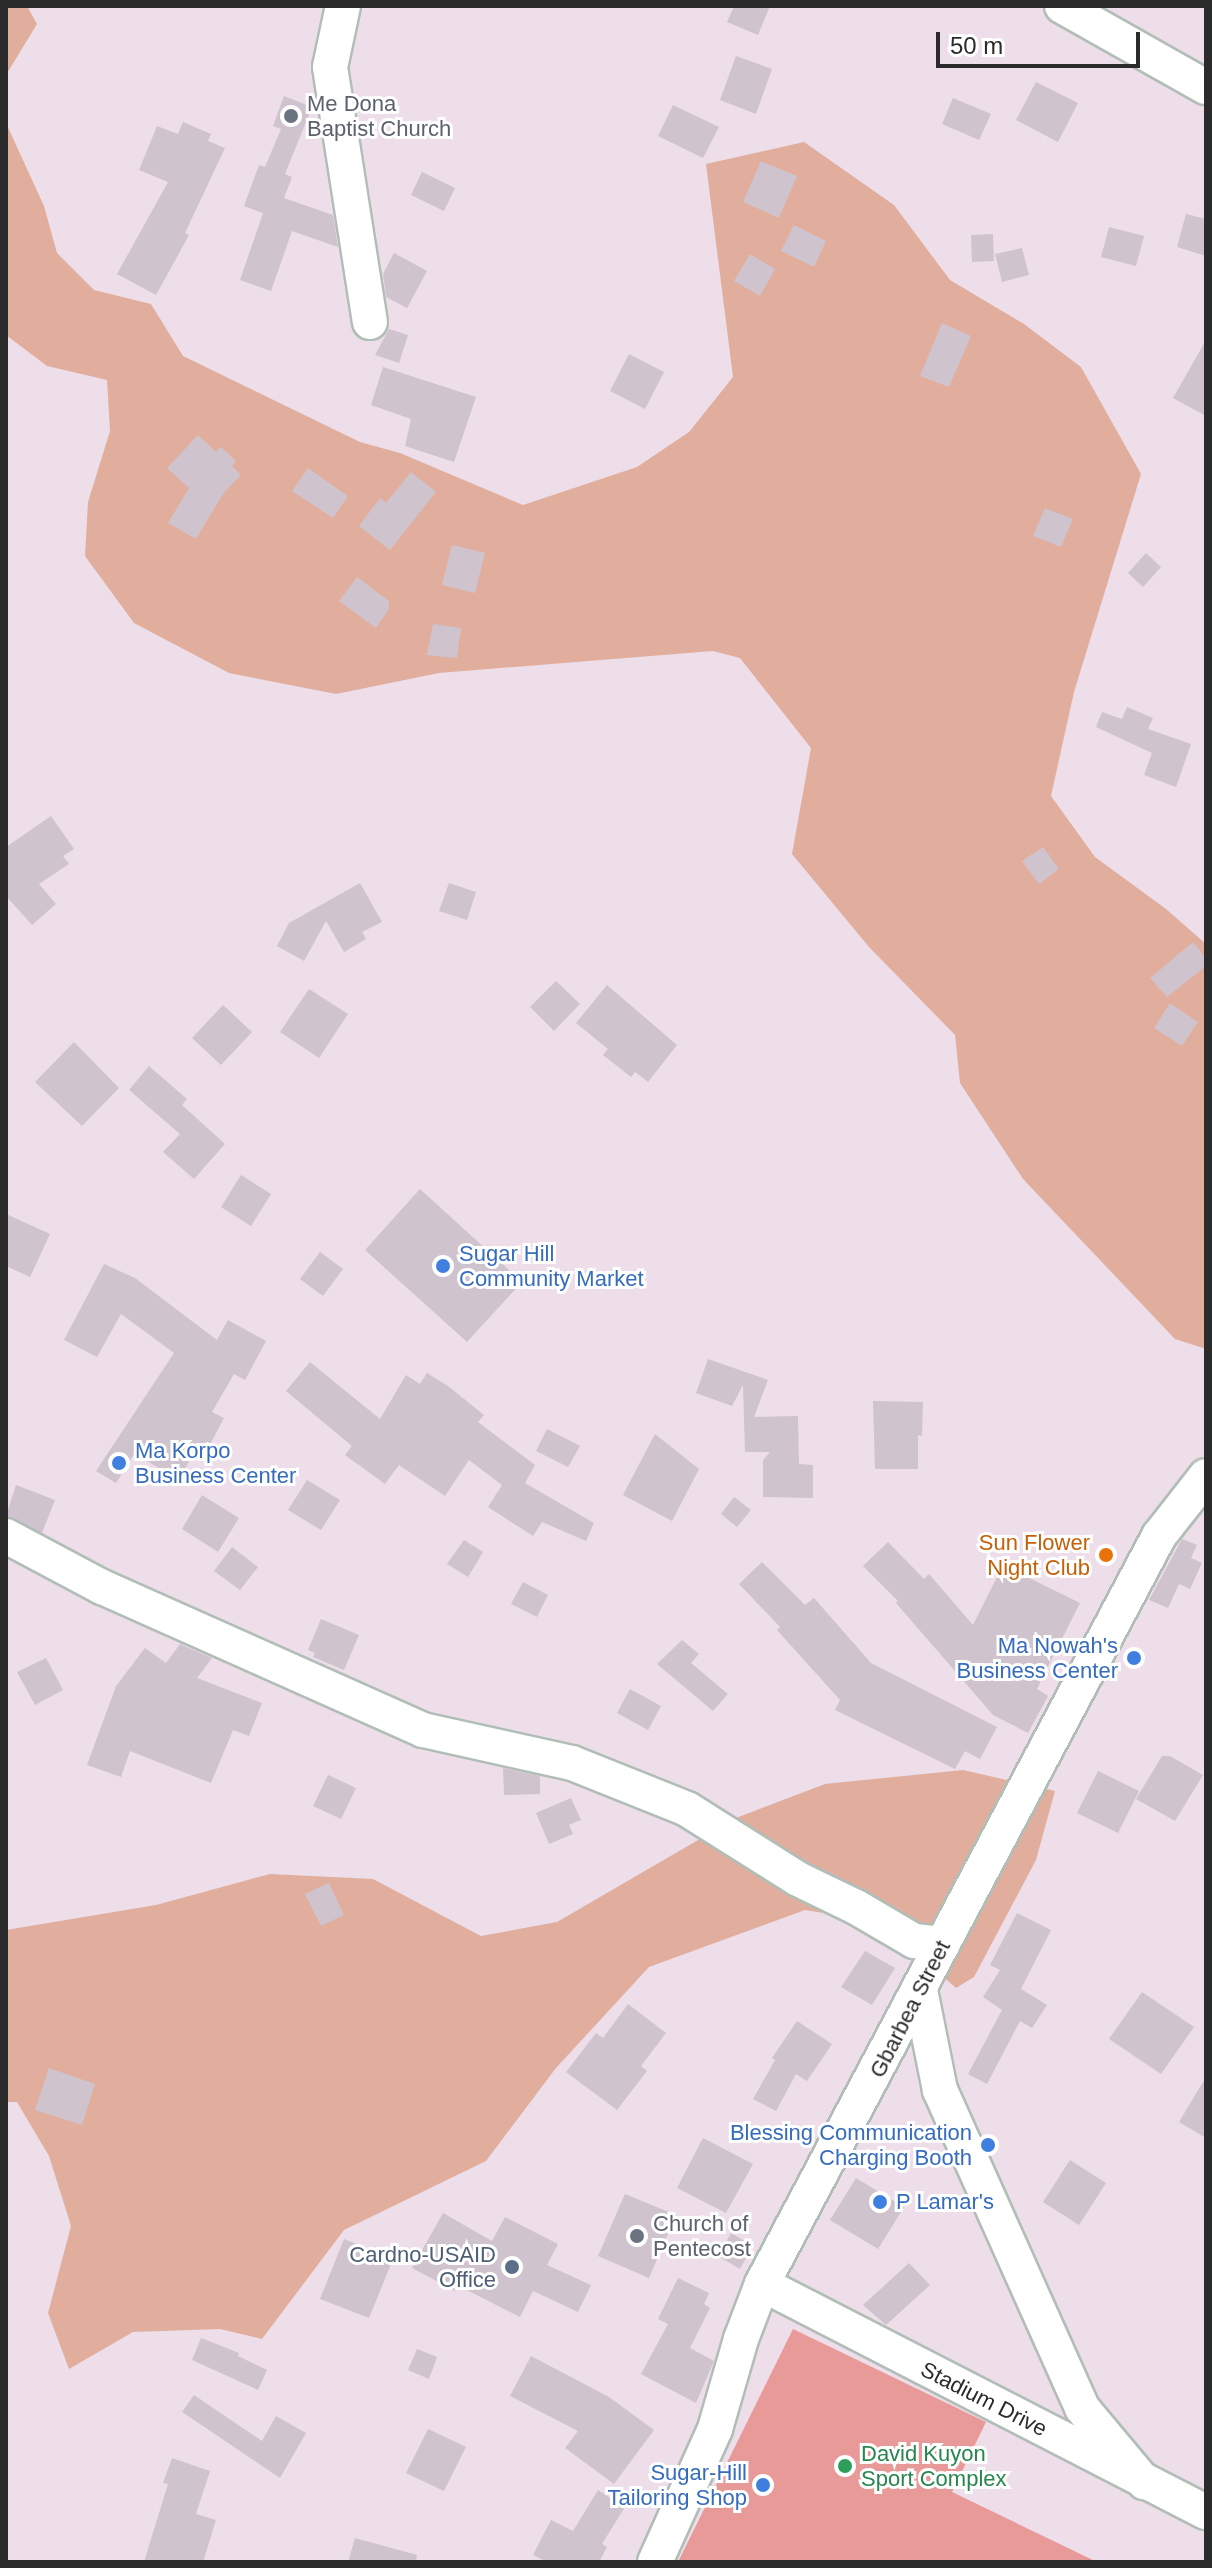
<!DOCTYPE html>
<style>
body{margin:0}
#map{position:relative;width:1212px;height:2568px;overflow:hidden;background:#eddeea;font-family:Helvetica,sans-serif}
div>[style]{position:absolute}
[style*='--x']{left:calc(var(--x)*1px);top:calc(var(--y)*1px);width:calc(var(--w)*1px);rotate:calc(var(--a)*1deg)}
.green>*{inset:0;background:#e1ae9d}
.pitch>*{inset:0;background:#e89a99}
.building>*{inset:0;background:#cfc3cd}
.roads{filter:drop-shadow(2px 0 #b1beb7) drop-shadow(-2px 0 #b1beb7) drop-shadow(0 2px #b1beb7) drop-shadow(0 -2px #b1beb7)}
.minor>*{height:34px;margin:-17px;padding:0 17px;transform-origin:17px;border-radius:17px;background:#fff}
.dots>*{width:22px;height:22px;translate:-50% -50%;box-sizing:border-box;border:4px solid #fff;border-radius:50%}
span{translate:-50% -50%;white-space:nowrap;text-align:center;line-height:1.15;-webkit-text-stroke:6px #fff;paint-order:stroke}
.worship-label{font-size:22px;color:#5b616d}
.left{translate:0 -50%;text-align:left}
.shop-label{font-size:22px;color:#366cbe}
.right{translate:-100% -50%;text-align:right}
.food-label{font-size:22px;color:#c56008}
.street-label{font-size:22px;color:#2b2b2b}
.service-label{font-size:22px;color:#4e5e75}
.leisure-label{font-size:22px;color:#27864d}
.frame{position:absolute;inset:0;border:8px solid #2b2b2b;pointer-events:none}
.scale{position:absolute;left:936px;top:32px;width:204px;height:36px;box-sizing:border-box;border:4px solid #2b2b2b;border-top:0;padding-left:10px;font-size:24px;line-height:28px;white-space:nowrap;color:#2b2b2b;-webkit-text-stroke:6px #fff;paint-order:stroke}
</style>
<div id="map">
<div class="green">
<div style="clip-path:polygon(6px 6px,27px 6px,37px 24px,6px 75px)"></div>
<div style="clip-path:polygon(6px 123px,44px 206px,57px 253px,94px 290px,151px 304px,183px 356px,360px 442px,400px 453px,523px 505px,637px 467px,689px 432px,733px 377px,706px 164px,804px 142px,894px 205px,950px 280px,1024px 324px,1081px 367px,1141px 474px,1074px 692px,1051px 796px,1095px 857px,1166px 909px,1206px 944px,1206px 1349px,1175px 1339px,1023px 1179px,960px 1083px,955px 1035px,869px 947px,792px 854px,811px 748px,740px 658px,713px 651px,439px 673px,336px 694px,229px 673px,134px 623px,85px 556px,88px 502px,110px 431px,107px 380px,47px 366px,6px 335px)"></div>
<div style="clip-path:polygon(963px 1770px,1055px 1791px,1036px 1860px,974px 1977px,956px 1988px,880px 1922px,805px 1910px,649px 1967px,556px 2068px,486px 2161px,344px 2230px,262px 2339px,220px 2329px,133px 2332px,69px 2369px,48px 2313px,71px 2226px,49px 2156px,17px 2102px,6px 2102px,6px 1930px,156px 1905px,270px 1874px,373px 1879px,481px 1936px,557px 1922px,736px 1818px,825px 1784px)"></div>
</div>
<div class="pitch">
<div style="clip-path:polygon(793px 2329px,986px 2422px,952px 2492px,1097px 2562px,678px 2562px)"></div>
</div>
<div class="building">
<div style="clip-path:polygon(734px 6px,770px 6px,758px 35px,727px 22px)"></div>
<div style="clip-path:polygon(736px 56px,772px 69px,756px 114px,720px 100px)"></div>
<div style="clip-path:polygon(1036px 82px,1078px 103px,1058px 142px,1016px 120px)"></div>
<div style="clip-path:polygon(284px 96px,312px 107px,285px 174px,292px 177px,284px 198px,333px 215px,338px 247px,292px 231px,271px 291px,240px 280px,263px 213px,244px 206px,259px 165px,265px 167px,281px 129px,273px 126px)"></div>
<div style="clip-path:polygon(953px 98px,991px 114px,979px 140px,942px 124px)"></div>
<div style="clip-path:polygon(673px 105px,719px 127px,703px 158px,658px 136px)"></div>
<div style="clip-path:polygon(183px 122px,211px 134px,208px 141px,225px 148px,185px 233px,189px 235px,156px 295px,117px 274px,168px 182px,139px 170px,157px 126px,178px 134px)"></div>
<div style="clip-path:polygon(761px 161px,797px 176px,779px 218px,743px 202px)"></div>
<div style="clip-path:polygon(422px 172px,455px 188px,444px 211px,411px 195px)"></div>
<div style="clip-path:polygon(1186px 214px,1206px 219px,1206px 256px,1177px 247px)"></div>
<div style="clip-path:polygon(794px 225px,826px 241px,814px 267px,781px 251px)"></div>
<div style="clip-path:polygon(1109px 227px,1144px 236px,1136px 266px,1101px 257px)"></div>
<div style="clip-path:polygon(993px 234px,994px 261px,972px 262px,971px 235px)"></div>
<div style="clip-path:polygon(1022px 248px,1029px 275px,1002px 282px,995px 254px)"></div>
<div style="clip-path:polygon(394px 253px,427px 271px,407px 308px,386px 297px,383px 274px)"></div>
<div style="clip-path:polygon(750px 254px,775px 269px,760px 296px,734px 281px)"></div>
<div style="clip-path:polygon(942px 323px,971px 336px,949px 387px,920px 376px)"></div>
<div style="clip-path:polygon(389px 329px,408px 335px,399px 363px,375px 355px)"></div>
<div style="clip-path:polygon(1206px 340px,1206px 416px,1173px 398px)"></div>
<div style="clip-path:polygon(629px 354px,664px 372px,645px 409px,610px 391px)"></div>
<div style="clip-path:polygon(383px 367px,476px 397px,454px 462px,405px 446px,411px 419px,371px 405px)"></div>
<div style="clip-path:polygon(198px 435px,216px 452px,221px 447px,236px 461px,232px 466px,241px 475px,223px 494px,196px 539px,168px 523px,189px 488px,167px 468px)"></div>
<div style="clip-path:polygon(308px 468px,348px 496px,333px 518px,292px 491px)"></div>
<div style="clip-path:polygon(411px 472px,436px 492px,390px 550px,359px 526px,380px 498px,386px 503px)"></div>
<div style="clip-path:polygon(1045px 508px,1073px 519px,1061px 547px,1033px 536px)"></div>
<div style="clip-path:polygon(452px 545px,485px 553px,475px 593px,442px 585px)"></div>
<div style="clip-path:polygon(1146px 553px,1161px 567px,1143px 587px,1128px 573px)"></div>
<div style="clip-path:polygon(357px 577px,389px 601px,389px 609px,376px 628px,339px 601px)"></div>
<div style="clip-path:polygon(433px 624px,461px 628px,457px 658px,427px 655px)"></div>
<div style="clip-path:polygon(1127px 707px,1153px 718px,1148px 729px,1191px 744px,1176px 787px,1144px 775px,1152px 753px,1096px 727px,1102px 712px,1122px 719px)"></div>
<div style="clip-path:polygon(51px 816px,74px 849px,63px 856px,69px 864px,39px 884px,56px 904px,32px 925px,6px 896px,6px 847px)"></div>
<div style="clip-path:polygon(1043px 847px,1059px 869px,1039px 884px,1022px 861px)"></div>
<div style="clip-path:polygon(360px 883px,382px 922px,362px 932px,366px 939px,344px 952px,326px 921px,304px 961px,277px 946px,289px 923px)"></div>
<div style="clip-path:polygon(449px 883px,476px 892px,467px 920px,439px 911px)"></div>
<div style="clip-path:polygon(1193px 942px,1206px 958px,1206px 966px,1167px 997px,1150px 978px)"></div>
<div style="clip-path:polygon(556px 981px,580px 1004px,554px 1031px,530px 1007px)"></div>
<div style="clip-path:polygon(607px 985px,677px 1045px,648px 1082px,635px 1072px,631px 1077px,603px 1055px,608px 1049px,576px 1023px)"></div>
<div style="clip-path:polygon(309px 989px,348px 1014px,319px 1058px,280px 1032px)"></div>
<div style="clip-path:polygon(1170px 1003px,1198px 1022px,1182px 1046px,1154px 1028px)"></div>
<div style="clip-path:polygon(223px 1005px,252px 1032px,221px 1065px,192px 1038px)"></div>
<div style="clip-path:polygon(74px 1042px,119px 1088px,82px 1126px,35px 1082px)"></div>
<div style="clip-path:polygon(149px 1066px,187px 1099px,182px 1105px,225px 1144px,194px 1179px,163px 1152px,180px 1134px,129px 1090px)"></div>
<div style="clip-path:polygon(241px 1175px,271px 1194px,251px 1226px,221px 1207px)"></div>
<div style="clip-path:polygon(420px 1189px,522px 1282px,467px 1342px,365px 1250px)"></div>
<div style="clip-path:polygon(6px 1214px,50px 1234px,30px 1277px,6px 1266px)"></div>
<div style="clip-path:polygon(320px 1252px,343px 1269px,323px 1296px,300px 1279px)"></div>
<div style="clip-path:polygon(104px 1264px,135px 1278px,217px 1340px,228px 1320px,266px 1341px,245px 1380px,234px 1374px,212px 1412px,224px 1418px,207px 1450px,198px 1446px,179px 1479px,134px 1454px,116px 1483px,96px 1471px,174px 1353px,121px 1314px,97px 1357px,64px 1340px)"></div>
<div style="clip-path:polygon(708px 1359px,768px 1380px,754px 1417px,798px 1416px,799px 1464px,813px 1465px,813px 1498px,763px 1497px,763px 1460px,770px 1452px,745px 1452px,743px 1385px,732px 1406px,696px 1393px)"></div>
<div style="clip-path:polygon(310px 1362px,380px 1419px,406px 1375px,420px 1384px,427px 1373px,448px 1386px,484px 1415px,478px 1422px,535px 1465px,525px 1483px,594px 1523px,586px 1541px,542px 1522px,533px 1536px,488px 1507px,502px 1485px,469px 1460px,445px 1496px,399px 1465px,385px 1484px,345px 1455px,352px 1446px,286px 1391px)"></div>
<div style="clip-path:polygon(873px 1401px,923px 1402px,922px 1436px,918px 1435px,918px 1469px,875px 1469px)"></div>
<div style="clip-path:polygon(547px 1429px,580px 1446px,568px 1467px,536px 1451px)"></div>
<div style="clip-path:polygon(655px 1434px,699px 1469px,672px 1521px,623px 1495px)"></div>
<div style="clip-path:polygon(307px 1480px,340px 1500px,321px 1530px,288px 1510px)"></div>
<div style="clip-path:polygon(16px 1485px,55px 1500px,42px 1533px,6px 1516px)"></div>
<div style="clip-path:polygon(202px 1495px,239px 1518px,218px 1552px,182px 1529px)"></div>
<div style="clip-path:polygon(734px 1497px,751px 1510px,737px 1527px,721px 1514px)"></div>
<div style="clip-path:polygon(1182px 1539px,1197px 1545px,1191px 1558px,1202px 1563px,1190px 1589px,1179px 1584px,1168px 1608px,1149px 1600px)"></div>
<div style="clip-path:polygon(464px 1540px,483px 1552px,468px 1577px,447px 1564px)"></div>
<div style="clip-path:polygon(888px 1542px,924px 1579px,929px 1574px,973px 1625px,1003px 1565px,1080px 1603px,1037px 1689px,1048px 1696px,1028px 1733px,993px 1715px,896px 1603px,898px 1601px,863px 1566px)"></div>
<div style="clip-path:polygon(232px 1547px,258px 1567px,240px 1590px,214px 1571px)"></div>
<div style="clip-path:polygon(762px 1562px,805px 1605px,814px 1598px,871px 1663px,997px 1727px,980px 1759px,965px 1751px,955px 1769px,835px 1710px,840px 1700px,777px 1630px,780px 1627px,739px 1584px)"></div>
<div style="clip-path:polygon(523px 1582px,548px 1595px,537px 1617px,511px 1604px)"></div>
<div style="clip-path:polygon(321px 1619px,359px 1635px,344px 1670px,313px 1657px,315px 1653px,308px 1650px)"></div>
<div style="clip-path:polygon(682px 1640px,699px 1654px,691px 1663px,728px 1694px,713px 1711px,657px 1664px)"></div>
<div style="clip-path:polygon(180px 1644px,212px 1658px,197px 1678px,262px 1703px,249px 1736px,233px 1730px,211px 1783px,130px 1751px,121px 1777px,87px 1765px,116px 1686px,145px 1648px,166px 1663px)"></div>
<div style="clip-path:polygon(46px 1658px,63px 1690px,35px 1705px,17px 1672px)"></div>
<div style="clip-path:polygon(630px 1689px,661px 1706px,648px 1730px,617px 1713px)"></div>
<div style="clip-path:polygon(1162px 1756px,1170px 1756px,1203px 1775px,1175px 1821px,1136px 1799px)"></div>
<div style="clip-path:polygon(503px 1768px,540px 1776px,540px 1794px,504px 1795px)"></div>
<div style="clip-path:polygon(1098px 1771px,1139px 1791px,1118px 1833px,1077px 1813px)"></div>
<div style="clip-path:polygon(328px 1775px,356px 1788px,341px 1819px,313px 1806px)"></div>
<div style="clip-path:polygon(571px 1798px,581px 1820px,569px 1825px,573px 1834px,549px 1844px,536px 1813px)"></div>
<div style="clip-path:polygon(329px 1883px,344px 1915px,321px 1926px,305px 1894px)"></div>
<div style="clip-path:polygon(1017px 1913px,1051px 1930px,1021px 1989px,1047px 2005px,1032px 2028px,1020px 2021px,987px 2084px,968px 2074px,1002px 2010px,983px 1997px,1000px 1970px,990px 1965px)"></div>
<div style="clip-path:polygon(865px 1951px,895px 1968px,872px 2005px,841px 1987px)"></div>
<div style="clip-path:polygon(1142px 1992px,1194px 2027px,1161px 2074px,1109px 2039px)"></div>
<div style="clip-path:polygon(628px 2004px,666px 2033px,641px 2066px,647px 2071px,617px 2110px,566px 2072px,596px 2033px,603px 2038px)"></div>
<div style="clip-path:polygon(797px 2021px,832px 2044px,807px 2081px,796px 2074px,776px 2111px,753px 2099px,775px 2060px,772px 2058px)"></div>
<div style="clip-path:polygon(49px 2068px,95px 2084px,82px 2125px,35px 2110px)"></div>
<div style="clip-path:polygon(1206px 2077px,1206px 2138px,1179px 2122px)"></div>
<div style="clip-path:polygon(703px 2138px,753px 2164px,726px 2213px,677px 2188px)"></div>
<div style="clip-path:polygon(1070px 2160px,1106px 2183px,1079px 2225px,1043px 2202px)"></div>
<div style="clip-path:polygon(856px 2178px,904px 2207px,878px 2249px,830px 2220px)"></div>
<div style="clip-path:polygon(625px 2194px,676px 2215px,649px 2278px,598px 2256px)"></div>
<div style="clip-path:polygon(443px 2213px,492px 2241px,505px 2217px,558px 2244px,547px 2265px,591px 2285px,578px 2312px,533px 2291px,520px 2317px,459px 2286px,455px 2291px,412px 2268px)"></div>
<div style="clip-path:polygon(731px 2233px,753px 2246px,740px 2269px,718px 2256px)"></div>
<div style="clip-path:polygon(344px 2239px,393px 2259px,369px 2318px,320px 2299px)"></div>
<div style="clip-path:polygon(909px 2263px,930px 2285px,886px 2325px,863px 2305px)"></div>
<div style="clip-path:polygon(678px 2278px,709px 2293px,704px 2304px,710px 2308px,690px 2348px,714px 2361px,696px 2403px,641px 2374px,668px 2324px,658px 2319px)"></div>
<div style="clip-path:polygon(201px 2338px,239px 2353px,238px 2356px,267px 2370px,258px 2390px,192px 2360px)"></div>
<div style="clip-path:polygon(417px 2349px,437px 2357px,429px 2379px,408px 2370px)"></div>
<div style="clip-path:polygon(531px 2356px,609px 2397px,654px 2430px,614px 2484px,565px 2448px,578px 2431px,510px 2396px)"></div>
<div style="clip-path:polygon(194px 2395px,262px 2441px,276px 2416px,306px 2433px,280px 2478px,182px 2412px)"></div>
<div style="clip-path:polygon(428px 2429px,466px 2447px,444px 2491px,406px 2473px)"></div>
<div style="clip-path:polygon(172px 2458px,210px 2471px,196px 2514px,216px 2520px,203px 2562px,144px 2562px,168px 2484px,163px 2483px)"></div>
<div style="clip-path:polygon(598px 2490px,625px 2507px,602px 2544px,607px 2547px,599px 2562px,547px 2562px,533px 2555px,551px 2520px,573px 2531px)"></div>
<div style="clip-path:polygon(355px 2538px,417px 2555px,416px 2562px,348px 2562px)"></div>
</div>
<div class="roads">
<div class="minor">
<div style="--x:343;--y:6;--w:62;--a:102"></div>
<div style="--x:330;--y:67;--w:258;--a:81.1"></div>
<div style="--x:1062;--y:6;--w:165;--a:29.4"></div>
<div style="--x:6;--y:1536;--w:109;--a:28"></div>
<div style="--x:102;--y:1587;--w:351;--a:24"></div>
<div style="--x:423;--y:1730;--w:153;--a:12.5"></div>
<div style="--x:572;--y:1763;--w:124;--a:21.8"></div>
<div style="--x:687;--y:1809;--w:131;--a:32.2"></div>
<div style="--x:798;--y:1879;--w:64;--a:25.8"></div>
<div style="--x:856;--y:1907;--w:67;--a:30.4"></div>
<div style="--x:914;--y:1941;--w:29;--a:6"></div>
<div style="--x:920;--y:1990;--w:102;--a:78.7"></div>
<div style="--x:940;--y:2090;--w:348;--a:65.9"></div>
<div style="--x:1082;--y:2408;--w:97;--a:50"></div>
<div style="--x:762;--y:2284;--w:499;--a:27.2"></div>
<div style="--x:655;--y:2562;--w:146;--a:-65.7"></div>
<div style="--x:715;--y:2429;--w:94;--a:-73.9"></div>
<div style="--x:741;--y:2339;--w:59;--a:-69.1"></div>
<div style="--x:762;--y:2284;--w:847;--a:-62.04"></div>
<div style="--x:1159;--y:1536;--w:76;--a:-51.9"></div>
</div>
</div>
<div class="dots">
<div style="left:291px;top:116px;background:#6b7280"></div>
<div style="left:443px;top:1266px;background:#3f7fe0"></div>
<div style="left:119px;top:1463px;background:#3f7fe0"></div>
<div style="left:1106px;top:1555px;background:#e8710a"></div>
<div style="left:1134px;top:1658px;background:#3f7fe0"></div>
<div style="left:988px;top:2145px;background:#3f7fe0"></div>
<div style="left:880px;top:2202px;background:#3f7fe0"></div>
<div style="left:637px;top:2236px;background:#6b7280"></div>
<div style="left:512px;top:2267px;background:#5c6f8a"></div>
<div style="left:845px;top:2466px;background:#2e9e5b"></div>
<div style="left:763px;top:2485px;background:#3f7fe0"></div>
</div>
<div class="worship-label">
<span class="left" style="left:307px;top:116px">Me Dona<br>Baptist Church</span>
<span class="left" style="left:653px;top:2236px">Church of<br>Pentecost</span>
</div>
<div class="shop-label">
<span class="left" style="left:459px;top:1266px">Sugar Hill<br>Community Market</span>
<span class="left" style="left:135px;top:1463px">Ma Korpo<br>Business Center</span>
<span class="right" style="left:1118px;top:1658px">Ma Nowah's<br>Business Center</span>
<span class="right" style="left:972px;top:2145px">Blessing Communication<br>Charging Booth</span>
<span class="left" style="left:896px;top:2202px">P Lamar's</span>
<span class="right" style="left:747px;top:2485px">Sugar-Hill<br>Tailoring Shop</span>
</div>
<div class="food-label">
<span class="right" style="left:1090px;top:1555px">Sun Flower<br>Night Club</span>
</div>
<div class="street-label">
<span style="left:910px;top:2009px;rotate:-63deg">Gbarbea Street</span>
<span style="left:984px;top:2399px;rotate:27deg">Stadium Drive</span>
</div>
<div class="service-label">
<span class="right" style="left:496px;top:2267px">Cardno-USAID<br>Office</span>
</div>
<div class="leisure-label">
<span class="left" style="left:861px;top:2466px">David Kuyon<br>Sport Complex</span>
</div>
<div class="frame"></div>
<div class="scale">50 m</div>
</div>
